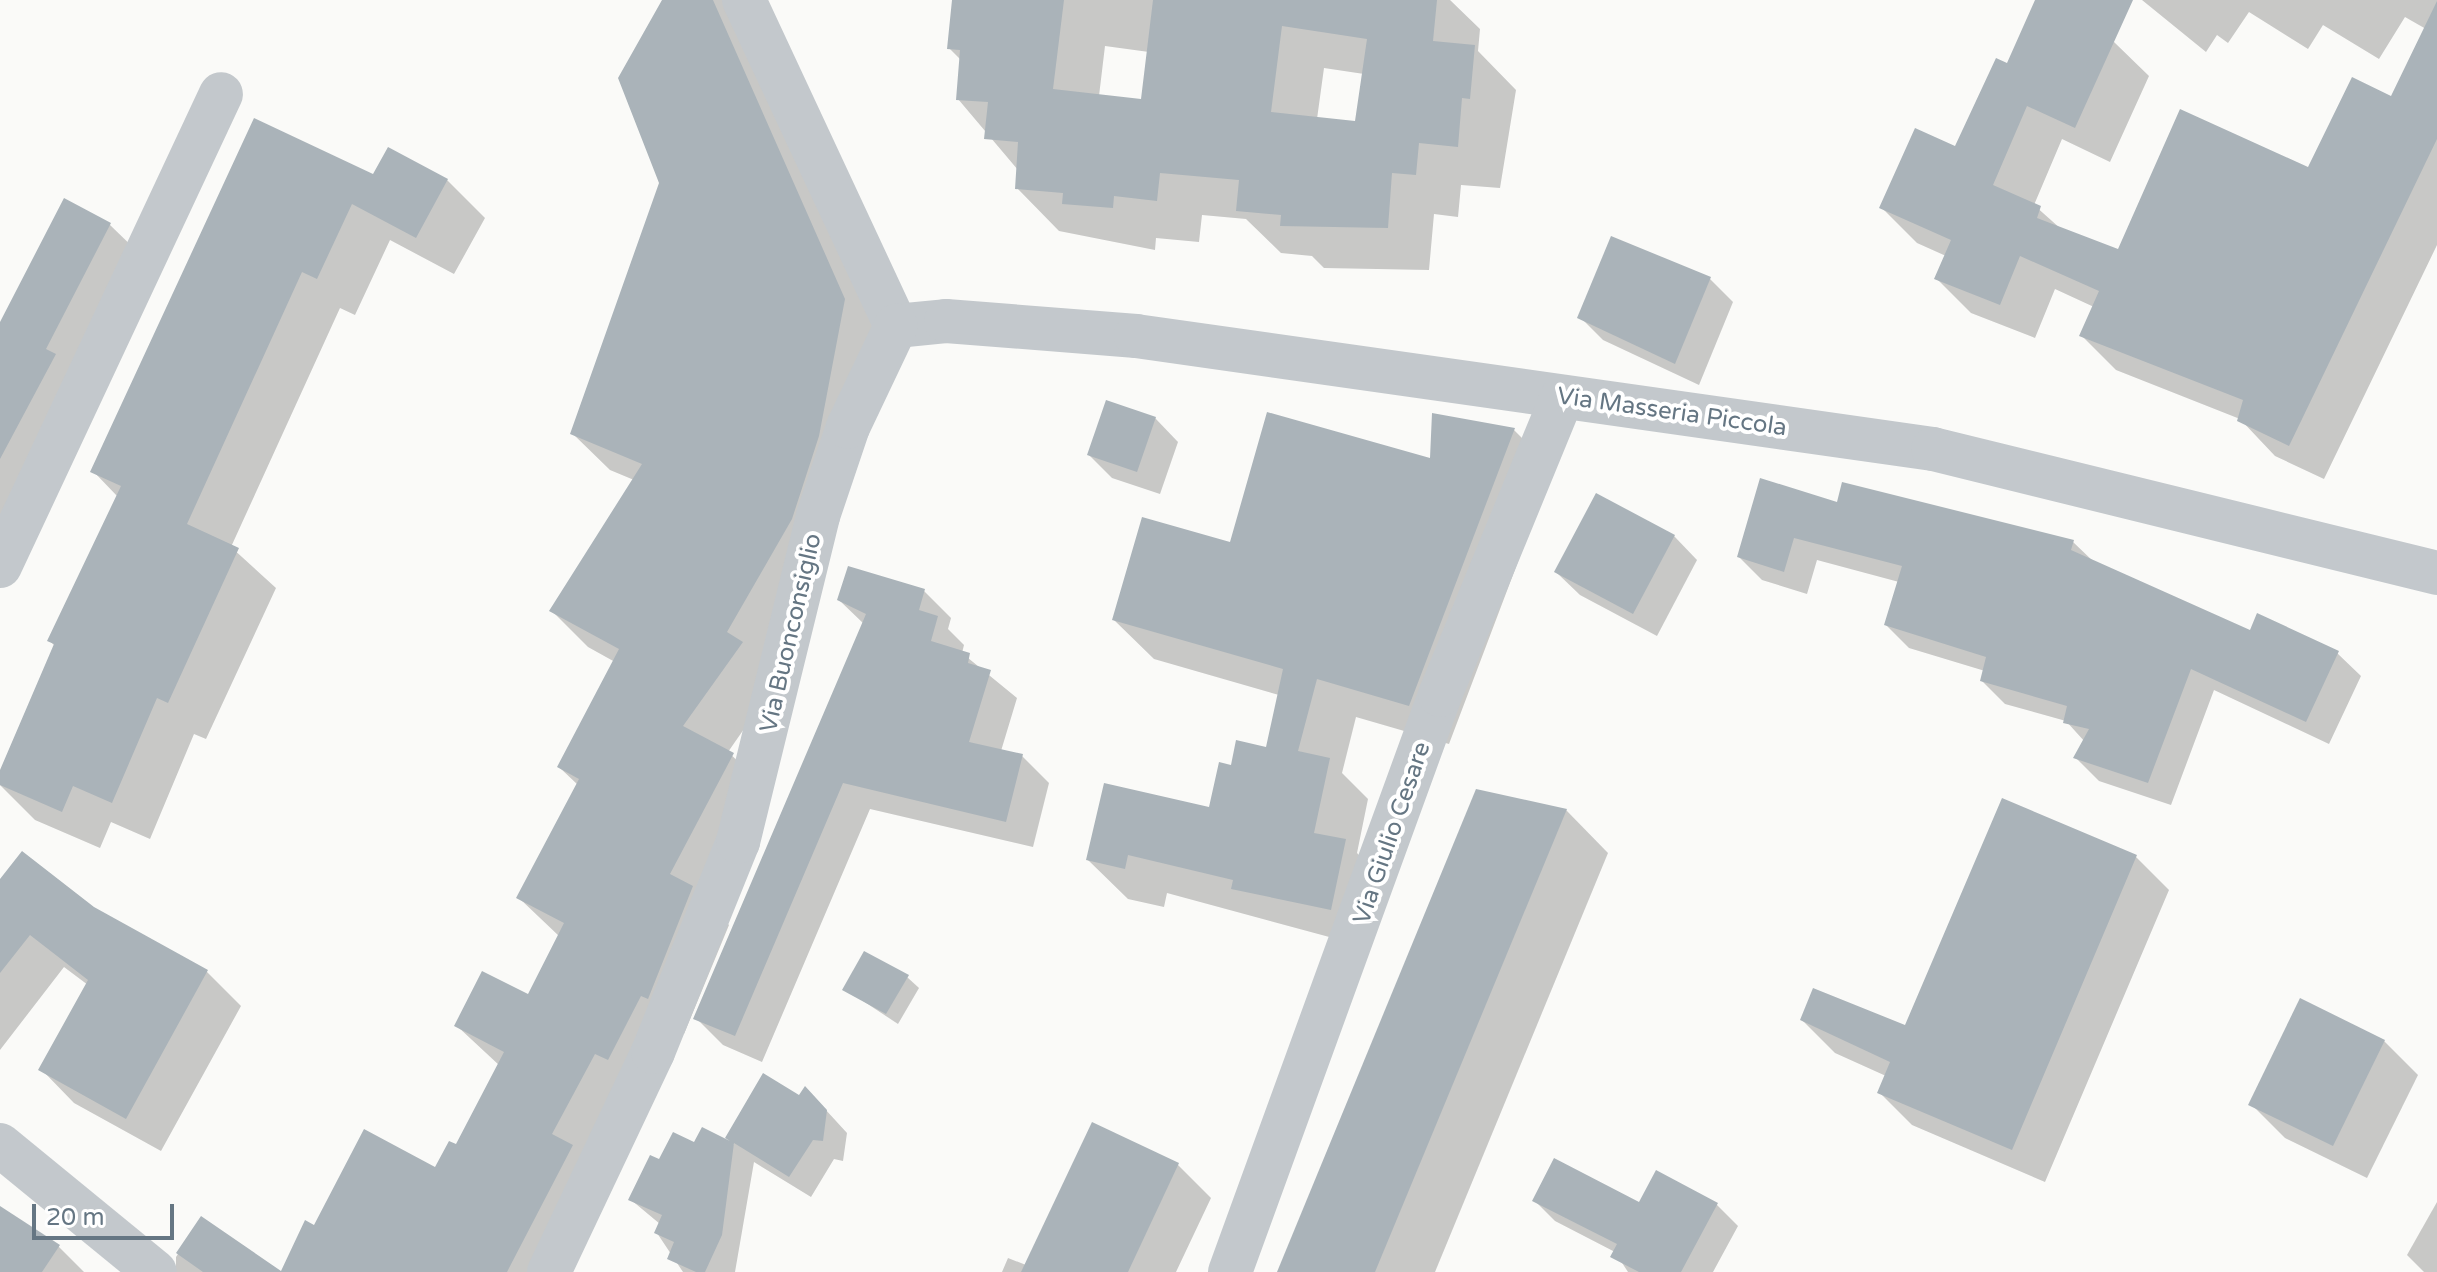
<!DOCTYPE html>
<style>
body{margin:0}
#map{position:relative;width:2437px;height:1272px;overflow:hidden;background:#fafaf8;font-family:"Varela Round",sans-serif}
div>[style]{position:absolute}
[style*='--x']{left:calc(var(--x)*1px);top:calc(var(--y)*1px);width:calc(var(--w)*1px);rotate:calc(var(--a)*1deg)}
.shadow>*{inset:0;background:#0003}
.building>*{inset:0;background:#aab3b9}
.minor>*{height:44px;margin:-22px;padding:0 22px;transform-origin:22px;border-radius:22px;background:#c3c8cc}
span{translate:-50% -50%;white-space:nowrap;text-align:center;line-height:1.15;-webkit-text-stroke:8px #fff;paint-order:stroke}
.street-label{font-size:24px;color:#657683}
.scale{position:absolute;left:32px;top:1204px;width:142px;height:36px;box-sizing:border-box;border:4px solid #657683;border-top:0;padding-left:10px;font-size:24px;line-height:28px;white-space:nowrap;color:#657683;-webkit-text-stroke:6px #fff;paint-order:stroke}
</style>
<div id="map">
<div class="shadow">
<div style="clip-path:polygon(664px 0,732px 0,881px 337px,778px 680px,728px 752px,770px 791px,709px 905px,729px 925px,684px 1034px,678px 1031px,562px 1272px,282px 1272px,315px 1228px,436px 1170px,457px 1147px,500px 1066px,457px 1026px,529px 997px,560px 937px,519px 898px,578px 785px,559px 767px,615px 662px,588px 647px,551px 610px,634px 480px,610px 470px,573px 434px,661px 183px)"></div>
<div style="clip-path:polygon(evenodd,954px 0,1450px 0,1480px 29px,1478px 51px,1516px 90px,1500px 188px,1461px 185px,1458px 217px,1434px 214px,1429px 270px,1324px 268px,1312px 256px,1281px 253px,1246px 219px,1202px 215px,1199px 242px,1156px 238px,1155px 250px,1059px 231px,1017px 188px,1018px 170px,958px 99px,961px 60px,949px 48px,954px 0,1105px 46px,1149px 52px,1143px 101px,1099px 96px,1105px 46px,954px 0,1324px 68px,1364px 74px,1357px 123px,1317px 119px,1324px 68px)"></div>
<div style="clip-path:polygon(2142px 0,2437px 0,2437px 245px,2324px 479px,2275px 456px,2240px 419px,2116px 370px,2081px 335px,2094px 307px,2055px 289px,2035px 338px,1971px 313px,1936px 278px,1946px 256px,1917px 243px,1882px 208px,1956px 148px,2008px 66px,2114px 42px,2149px 76px,2110px 162px,2062px 139px,2034px 205px,2061px 229px,2119px 251px,2309px 170px,2392px 99px,2426px 29px,2405px 17px,2379px 59px,2323px 25px,2308px 49px,2249px 12px,2228px 43px,2217px 35px,2206px 52px)"></div>
<div style="clip-path:polygon(374px 176px,447px 180px,485px 218px,454px 274px,390px 240px,355px 315px,340px 308px,231px 547px,276px 588px,206px 739px,194px 734px,150px 839px,111px 822px,100px 848px,35px 820px,0 785px,0 775px,55px 646px,49px 640px,118px 497px,93px 471px)"></div>
<div style="clip-path:polygon(65px 201px,110px 225px,140px 254px,0 559px,0 326px)"></div>
<div style="clip-path:polygon(1710px 279px,1733px 302px,1699px 385px,1603px 340px,1580px 317px)"></div>
<div style="clip-path:polygon(1155px 418px,1178px 442px,1160px 494px,1112px 478px,1089px 455px)"></div>
<div style="clip-path:polygon(1514px 430px,1553px 469px,1449px 744px,1356px 717px,1342px 773px,1368px 799px,1357px 853px,1384px 881px,1370px 948px,1167px 893px,1164px 907px,1128px 899px,1088px 860px,1210px 810px,1233px 767px,1268px 750px,1279px 695px,1154px 659px,1114px 620px,1231px 545px)"></div>
<div style="clip-path:polygon(1838px 505px,2073px 542px,2095px 563px,2251px 633px,2337px 653px,2361px 676px,2329px 744px,2214px 690px,2171px 805px,2099px 781px,2076px 758px,2085px 742px,2066px 721px,2005px 704px,1982px 681px,1985px 671px,1909px 648px,1886px 625px,1899px 582px,1817px 560px,1807px 594px,1762px 580px,1739px 557px)"></div>
<div style="clip-path:polygon(1674px 536px,1697px 560px,1657px 636px,1580px 595px,1556px 572px)"></div>
<div style="clip-path:polygon(924px 591px,951px 618px,948px 629px,964px 645px,962px 653px,1017px 698px,1001px 751px,1022px 756px,1049px 783px,1033px 847px,870px 809px,762px 1062px,723px 1045px,696px 1018px,864px 624px,839px 600px)"></div>
<div style="clip-path:polygon(2003px 800px,2136px 857px,2169px 890px,2045px 1182px,1912px 1125px,1879px 1092px,1886px 1076px,1835px 1053px,1802px 1020px,1906px 1028px)"></div>
<div style="clip-path:polygon(1566px 810px,1608px 853px,1435px 1272px,1279px 1272px)"></div>
<div style="clip-path:polygon(0 882px,93px 909px,207px 972px,241px 1006px,161px 1151px,74px 1103px,41px 1069px,88px 985px,64px 967px,0 1050px)"></div>
<div style="clip-path:polygon(907px 977px,919px 988px,898px 1024px,845px 989px)"></div>
<div style="clip-path:polygon(2384px 1041px,2418px 1075px,2367px 1178px,2285px 1138px,2251px 1104px)"></div>
<div style="clip-path:polygon(825px 1109px,847px 1133px,843px 1161px,834px 1159px,811px 1197px,754px 1162px,735px 1272px,683px 1272px,657px 1233px,660px 1224px,630px 1199px,660px 1162px,695px 1145px,703px 1130px,734px 1145px,727px 1137px)"></div>
<div style="clip-path:polygon(1093px 1124px,1178px 1165px,1211px 1198px,1176px 1272px,1002px 1272px,1008px 1258px,1026px 1265px)"></div>
<div style="clip-path:polygon(1534px 1200px,1717px 1205px,1738px 1226px,1713px 1272px,1628px 1272px,1615px 1252px,1555px 1221px)"></div>
<div style="clip-path:polygon(2437px 1202px,2437px 1272px,2424px 1272px,2407px 1255px)"></div>
<div style="clip-path:polygon(0 1208px,58px 1246px,84px 1272px,0 1272px)"></div>
<div style="clip-path:polygon(201px 1219px,279px 1272px,176px 1272px,176px 1257px)"></div>
</div>
<div class="building">
<div style="clip-path:polygon(662px 0,713px 0,845px 299px,819px 436px,792px 519px,727px 632px,743px 642px,683px 726px,734px 753px,670px 874px,693px 886px,648px 999px,641px 996px,608px 1060px,595px 1054px,552px 1134px,573px 1145px,507px 1272px,203px 1272px,176px 1253px,201px 1216px,281px 1271px,305px 1220px,314px 1225px,364px 1129px,435px 1167px,449px 1141px,456px 1144px,504px 1052px,454px 1026px,482px 971px,528px 994px,564px 923px,516px 898px,579px 779px,557px 767px,619px 649px,549px 611px,642px 464px,570px 434px,659px 183px,618px 78px)"></div>
<div style="clip-path:polygon(evenodd,952px 0,1064px 0,1053px 89px,1141px 99px,1153px 0,1437px 0,1433px 41px,1475px 45px,1470px 99px,1462px 98px,1458px 147px,1419px 143px,1416px 175px,1392px 173px,1388px 228px,1280px 226px,1281px 215px,1236px 211px,1239px 180px,1160px 173px,1157px 201px,1114px 196px,1113px 208px,1062px 204px,1063px 193px,1015px 189px,1018px 142px,984px 139px,988px 102px,956px 100px,960px 50px,947px 49px,952px 0,1282px 26px,1367px 39px,1355px 121px,1271px 112px,1282px 26px)"></div>
<div style="clip-path:polygon(2035px 0,2133px 0,2075px 128px,2027px 106px,1993px 185px,2041px 206px,2037px 218px,2118px 249px,2180px 109px,2308px 167px,2352px 77px,2391px 96px,2437px 1px,2437px 139px,2289px 446px,2237px 421px,2243px 400px,2079px 336px,2099px 291px,2020px 256px,2000px 305px,1934px 279px,1951px 240px,1879px 208px,1915px 128px,1955px 146px,1996px 58px,2007px 63px)"></div>
<div style="clip-path:polygon(254px 118px,373px 174px,388px 147px,448px 179px,416px 238px,352px 204px,317px 279px,302px 272px,187px 524px,239px 548px,168px 703px,157px 698px,112px 803px,73px 786px,62px 812px,0 785px,0 770px,54px 644px,47px 641px,121px 486px,90px 472px)"></div>
<div style="clip-path:polygon(64px 198px,111px 223px,46px 349px,56px 354px,0 459px,0 322px)"></div>
<div style="clip-path:polygon(1611px 236px,1711px 277px,1675px 364px,1577px 318px)"></div>
<div style="clip-path:polygon(1106px 400px,1156px 417px,1137px 472px,1087px 455px)"></div>
<div style="clip-path:polygon(1267px 412px,1430px 458px,1432px 413px,1515px 428px,1409px 706px,1317px 679px,1298px 751px,1330px 758px,1314px 833px,1346px 839px,1331px 910px,1231px 889px,1233px 880px,1128px 855px,1125px 869px,1086px 860px,1104px 783px,1209px 807px,1219px 762px,1231px 765px,1236px 740px,1266px 747px,1283px 669px,1112px 620px,1142px 517px,1230px 542px)"></div>
<div style="clip-path:polygon(1760px 478px,1837px 502px,1842px 482px,2074px 540px,2071px 550px,2250px 630px,2257px 613px,2339px 651px,2306px 722px,2191px 669px,2148px 783px,2073px 758px,2089px 729px,2063px 723px,2067px 706px,1980px 681px,1986px 657px,1884px 625px,1902px 566px,1794px 538px,1784px 572px,1737px 557px)"></div>
<div style="clip-path:polygon(1596px 493px,1675px 535px,1633px 614px,1554px 572px)"></div>
<div style="clip-path:polygon(848px 566px,925px 589px,919px 610px,938px 616px,931px 641px,970px 653px,968px 663px,991px 670px,969px 742px,1023px 754px,1006px 822px,843px 783px,735px 1036px,693px 1019px,866px 614px,837px 600px)"></div>
<div style="clip-path:polygon(1476px 789px,1567px 809px,1375px 1272px,1277px 1272px)"></div>
<div style="clip-path:polygon(2002px 798px,2137px 855px,2012px 1150px,1877px 1093px,1890px 1062px,1800px 1020px,1813px 988px,1905px 1025px)"></div>
<div style="clip-path:polygon(22px 851px,94px 907px,208px 970px,126px 1119px,38px 1070px,88px 980px,30px 935px,0 973px,0 879px)"></div>
<div style="clip-path:polygon(864px 951px,909px 975px,886px 1014px,842px 990px)"></div>
<div style="clip-path:polygon(2300px 998px,2385px 1040px,2333px 1146px,2248px 1105px)"></div>
<div style="clip-path:polygon(763px 1073px,799px 1095px,805px 1086px,827px 1110px,823px 1141px,813px 1140px,789px 1177px,734px 1143px,722px 1235px,705px 1272px,696px 1272px,667px 1259px,674px 1242px,654px 1233px,662px 1215px,628px 1200px,650px 1155px,659px 1159px,673px 1132px,694px 1142px,702px 1127px,730px 1141px,725px 1138px)"></div>
<div style="clip-path:polygon(1092px 1122px,1179px 1163px,1128px 1272px,1021px 1272px)"></div>
<div style="clip-path:polygon(1554px 1158px,1639px 1202px,1656px 1170px,1718px 1203px,1681px 1272px,1639px 1272px,1610px 1257px,1617px 1244px,1532px 1201px)"></div>
<div style="clip-path:polygon(0 1206px,60px 1245px,42px 1272px,0 1272px)"></div>
</div>
<div class="minor">
<div style="--x:744;--y:0;--w:360;--a:65"></div>
<div style="--x:896;--y:326;--w:50;--a:-5.7"></div>
<div style="--x:946;--y:321;--w:191;--a:4.5"></div>
<div style="--x:1136;--y:336;--w:805;--a:8.07"></div>
<div style="--x:1933;--y:449;--w:519;--a:13.82"></div>
<div style="--x:0;--y:566;--w:521;--a:-64.91"></div>
<div style="--x:0;--y:1145;--w:200;--a:39.3"></div>
<div style="--x:549;--y:1272;--w:243;--a:-64.7"></div>
<div style="--x:653;--y:1052;--w:227;--a:-68"></div>
<div style="--x:738;--y:842;--w:336;--a:-76.2"></div>
<div style="--x:818;--y:516;--w:94;--a:-71.4"></div>
<div style="--x:848;--y:427;--w:112;--a:-64.6"></div>
<div style="--x:1230;--y:1272;--w:614;--a:-70"></div>
<div style="--x:1440;--y:695;--w:322;--a:-67.7"></div>
</div>
<div class="street-label">
<span style="left:1672px;top:412px;rotate:8deg">Via Masseria Piccola</span>
<span style="left:791px;top:633px;rotate:-77deg">Via Buonconsiglio</span>
<span style="left:1392px;top:833px;rotate:-71deg">Via Giulio Cesare</span>
</div>
<div class="scale">20 m</div>
</div>
